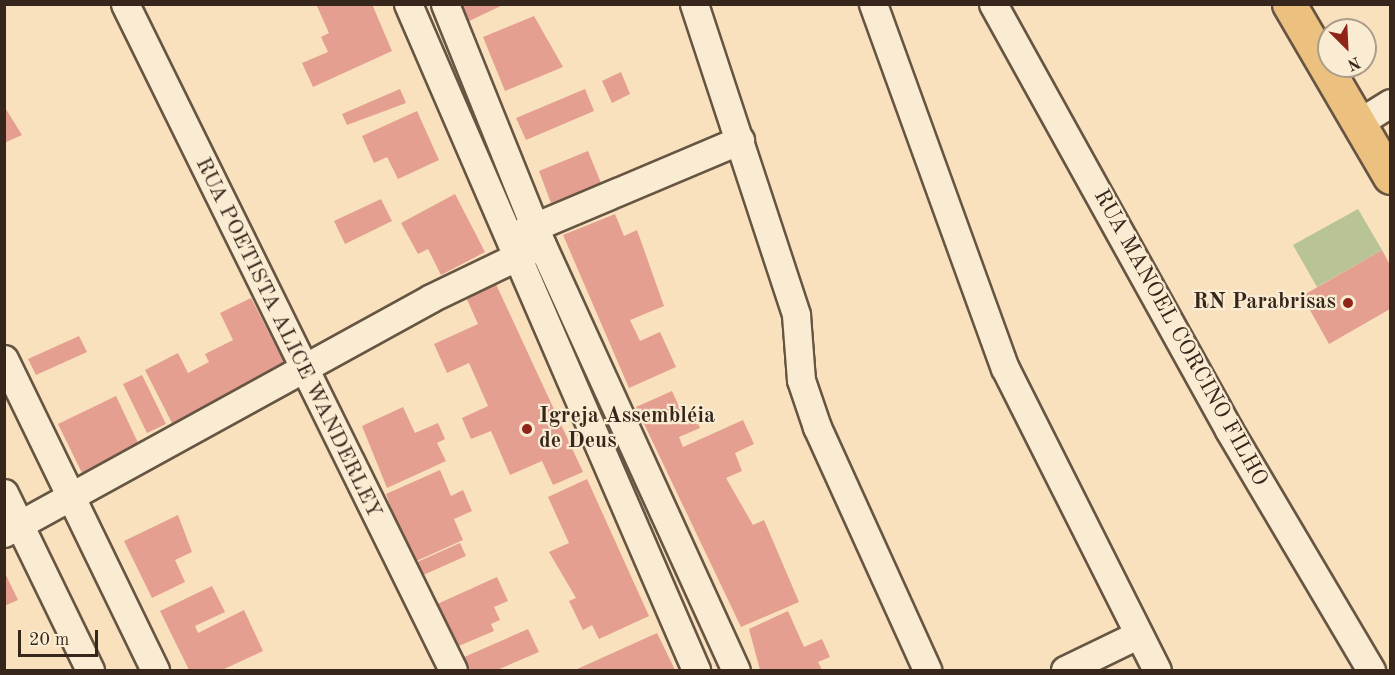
<!DOCTYPE html>
<meta charset="utf-8">
<style>
body{margin:0}
#map{position:relative;width:1395px;height:675px;overflow:hidden;background:#f8e1bc;font-family:"Old Standard TT",serif}
div>[style]{position:absolute}
[style*='--x']{left:calc(var(--x)*1px);top:calc(var(--y)*1px);width:calc(var(--w)*1px);rotate:calc(var(--a)*1deg)}
.green>*{inset:0;background:#b8c495}
.building>*{inset:0;background:#e49f91}
.roads{filter:drop-shadow(2px 0 #675544) drop-shadow(-2px 0 #675544) drop-shadow(0 2px #675544) drop-shadow(0 -2px #675544)}
.minor>*{height:27px;margin:-13.5px;padding:0 13.5px;transform-origin:13.5px;border-radius:13.5px;background:#faecd3}
.primary>*{height:33px;margin:-16.5px;padding:0 16.5px;transform-origin:16.5px;border-radius:16.5px;background:#ecc07e}
.dots>*{width:16px;height:16px;translate:-50% -50%;box-sizing:border-box;border:3px solid #faecd3;border-radius:50%}
span{translate:-50% -50%;white-space:nowrap;text-align:center;line-height:1.15;-webkit-text-stroke:4.5px #faecd3;paint-order:stroke}
.poi-label{font-size:22px;color:#37261c;font-weight:700}
.right{translate:-100% -50%;text-align:right}
.left{translate:0 -50%;text-align:left}
.street-label{font-size:22px;color:#37261c}
.frame{position:absolute;inset:0;border:6px solid #37261c;pointer-events:none}
.north{position:absolute;left:1317px;top:18px;width:60px;height:60px;box-sizing:border-box;background:#faecd3;border:2px solid #ac9d8a;border-radius:50%;rotate:156deg;font-size:16px;font-weight:700;line-height:24px;text-align:center;color:#37261c}
.north::after{content:'';display:block;margin:auto;width:21px;height:27px;background:#8f2418;clip-path:polygon(50% 0,100% 100%,50% 72%,0 100%)}
.scale{position:absolute;left:18px;top:630px;width:80px;height:27px;box-sizing:border-box;border:3px solid #37261c;border-top:0;padding-left:8px;font-size:18px;line-height:21px;white-space:nowrap;color:#37261c;-webkit-text-stroke:4px #faecd3;paint-order:stroke}
</style>
<div id="map">
<div class="green">
<div style="clip-path:polygon(1358px 209px,1382px 250px,1317px 287px,1293px 245px)"></div>
</div>
<div class="building">
<div style="clip-path:polygon(316px 4px,372px 4px,392px 51px,313px 87px,302px 63px,328px 52px,321px 37px,329px 33px)"></div>
<div style="clip-path:polygon(459px 4px,505px 4px,467px 22px)"></div>
<div style="clip-path:polygon(534px 16px,563px 67px,505px 91px,483px 37px)"></div>
<div style="clip-path:polygon(621px 72px,630px 94px,612px 103px,602px 81px)"></div>
<div style="clip-path:polygon(400px 89px,406px 103px,347px 125px,342px 114px)"></div>
<div style="clip-path:polygon(585px 89px,594px 111px,526px 140px,516px 118px)"></div>
<div style="clip-path:polygon(4px 106px,22px 135px,4px 143px)"></div>
<div style="clip-path:polygon(417px 111px,439px 160px,398px 179px,387px 157px,374px 163px,362px 136px)"></div>
<div style="clip-path:polygon(588px 151px,601px 183px,551px 203px,539px 171px)"></div>
<div style="clip-path:polygon(455px 194px,485px 252px,441px 275px,428px 249px,418px 254px,401px 223px)"></div>
<div style="clip-path:polygon(381px 199px,392px 221px,345px 244px,334px 221px)"></div>
<div style="clip-path:polygon(615px 214px,624px 236px,637px 230px,664px 306px,630px 320px,640px 341px,660px 332px,676px 367px,629px 388px,563px 235px)"></div>
<div style="clip-path:polygon(1382px 250px,1390px 265px,1390px 309px,1329px 344px,1302px 296px)"></div>
<div style="clip-path:polygon(495px 282px,583px 472px,553px 485px,542px 461px,510px 475px,491px 431px,471px 439px,462px 418px,488px 406px,469px 363px,447px 373px,434px 344px,478px 324px,465px 295px)"></div>
<div style="clip-path:polygon(251px 298px,286px 366px,173px 425px,145px 370px,178px 353px,188px 373px,209px 362px,205px 354px,233px 340px,220px 313px)"></div>
<div style="clip-path:polygon(79px 336px,87px 352px,36px 375px,28px 359px)"></div>
<div style="clip-path:polygon(142px 375px,166px 424px,147px 433px,123px 384px)"></div>
<div style="clip-path:polygon(672px 391px,683px 415px,692px 410px,700px 428px,679px 437px,683px 447px,743px 420px,754px 444px,735px 453px,742px 471px,726px 478px,753px 525px,764px 520px,799px 602px,741px 627px,636px 407px)"></div>
<div style="clip-path:polygon(116px 396px,140px 447px,83px 475px,58px 424px)"></div>
<div style="clip-path:polygon(403px 407px,415px 433px,438px 423px,445px 439px,437px 443px,446px 461px,387px 488px,362px 426px)"></div>
<div style="clip-path:polygon(440px 470px,451px 496px,463px 490px,472px 511px,454px 519px,463px 540px,412px 563px,386px 494px)"></div>
<div style="clip-path:polygon(587px 479px,649px 616px,599px 639px,592px 625px,583px 630px,569px 601px,576px 598px,549px 552px,569px 543px,548px 497px)"></div>
<div style="clip-path:polygon(178px 515px,192px 552px,175px 560px,185px 582px,152px 598px,124px 541px)"></div>
<div style="clip-path:polygon(460px 543px,466px 556px,421px 576px,415px 563px)"></div>
<div style="clip-path:polygon(4px 571px,18px 600px,4px 606px)"></div>
<div style="clip-path:polygon(497px 577px,508px 601px,494px 607px,500px 620px,491px 624px,494px 631px,454px 648px,435px 605px)"></div>
<div style="clip-path:polygon(212px 586px,225px 612px,195px 626px,198px 633px,244px 610px,263px 651px,222px 670px,189px 670px,160px 611px)"></div>
<div style="clip-path:polygon(788px 611px,804px 647px,822px 639px,830px 657px,818px 662px,822px 670px,760px 670px,749px 629px)"></div>
<div style="clip-path:polygon(528px 629px,539px 652px,497px 670px,467px 670px,462px 658px)"></div>
<div style="clip-path:polygon(657px 633px,675px 670px,575px 670px)"></div>
</div>
<div class="roads">
<div class="minor">
<div style="--x:125;--y:4;--w:742;--a:63.78"></div>
<div style="--x:408;--y:4;--w:726;--a:66.61"></div>
<div style="--x:445;--y:4;--w:260;--a:68.1"></div>
<div style="--x:542;--y:245;--w:467;--a:65.5"></div>
<div style="--x:694;--y:4;--w:327;--a:71.8"></div>
<div style="--x:796;--y:315;--w:65;--a:85.6"></div>
<div style="--x:801;--y:380;--w:50;--a:71.2"></div>
<div style="--x:817;--y:427;--w:267;--a:65.6"></div>
<div style="--x:873;--y:4;--w:387;--a:70.1"></div>
<div style="--x:1005;--y:368;--w:338;--a:63.3"></div>
<div style="--x:993;--y:4;--w:487;--a:61"></div>
<div style="--x:1229;--y:430;--w:279;--a:59.4"></div>
<div style="--x:1360;--y:122;--w:36;--a:-32"></div>
<div style="--x:520;--y:233;--w:239;--a:-22.9"></div>
<div style="--x:4;--y:359;--w:346;--a:64.1"></div>
<div style="--x:4;--y:493;--w:197;--a:64.1"></div>
<div style="--x:4;--y:533;--w:487;--a:-28.8"></div>
<div style="--x:431;--y:298;--w:113;--a:-25.7"></div>
<div style="--x:1065;--y:670;--w:80;--a:-25.9"></div>
</div>
<div class="primary">
<div style="--x:1289;--y:4;--w:200;--a:59.7"></div>
</div>
</div>
<div class="dots">
<div style="left:1348px;top:303px;background:#8f2418"></div>
<div style="left:527px;top:429px;background:#8f2418"></div>
</div>
<div class="poi-label">
<span class="right" style="left:1336px;top:303px">RN Parabrisas</span>
<span class="left" style="left:539px;top:429px">Igreja Assembléia<br>de Deus</span>
</div>
<div class="street-label">
<span style="left:288px;top:338px;rotate:64deg">RUA POETISTA ALICE WANDERLEY</span>
<span style="left:1180px;top:338px;rotate:61deg">RUA MANOEL CORCINO FILHO</span>
</div>
<div class="frame"></div>
<div class="north">N</div>
<div class="scale">20 m</div>
</div>
